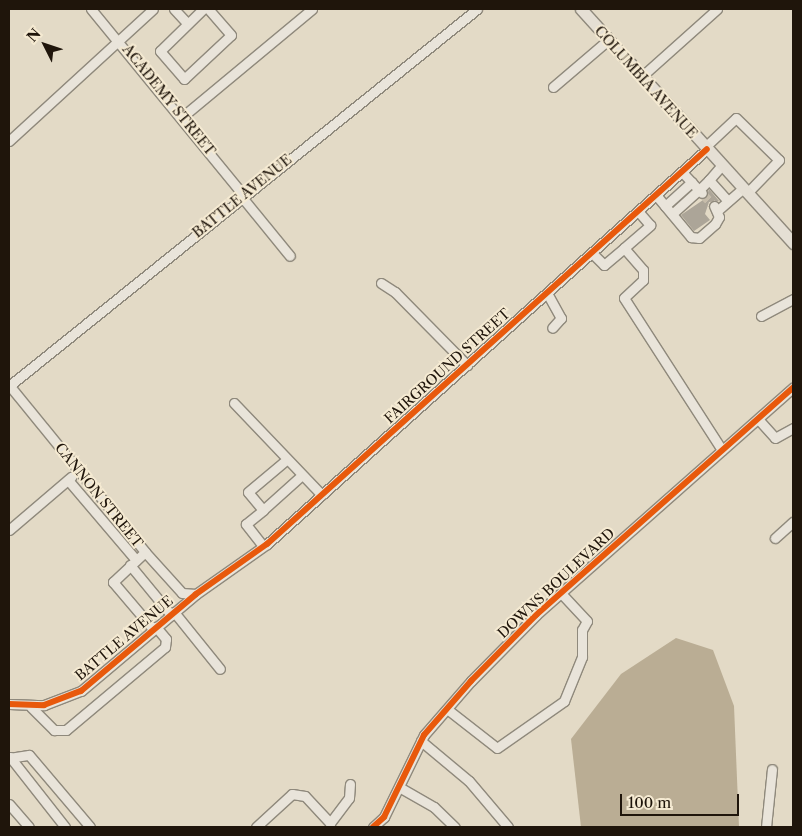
<!DOCTYPE html>
<style>
body{margin:0}
#map{position:relative;width:802px;height:836px;overflow:hidden;background:#e3dac6;font-family:"Libre Caslon Text",serif}
div>[style]{position:absolute}
[style*='--x']{left:calc(var(--x)*1px);top:calc(var(--y)*1px);width:calc(var(--w)*1px);rotate:calc(var(--a)*1deg)}
.water>*{inset:0;background:#baad94}
.building>*{inset:0;background:#aca598}
.minor-tunnel>*{height:9px;margin-top:-4.5px;transform-origin:0;background:repeating-linear-gradient(90deg,#c6bcaa 0 9px,transparent 0 13.5px)}
.roads{filter:drop-shadow(1px 0 #8f897c) drop-shadow(-1px 0 #8f897c) drop-shadow(0 1px #8f897c) drop-shadow(0 -1px #8f897c)}
.minor>*{height:9px;margin:-4.5px;padding:0 4.5px;transform-origin:4.5px;border-radius:4.5px;background:#e9e4da}
.major>*{height:11px;margin:-5.5px;padding:0 5.5px;transform-origin:5.5px;border-radius:5.5px;background:#e5dfd4}
.cycleway>*{height:6px;margin:-3px;padding:0 3px;transform-origin:3px;border-radius:3px;background:#e8590c}
span{translate:-50% -50%;white-space:nowrap;text-align:center;line-height:1.15;-webkit-text-stroke:4px #f5ead2;paint-order:stroke}
.street-label{font-size:14px;color:#1f150b}
.frame{position:absolute;inset:0;border:10px solid #1f150b;pointer-events:none}
.north{position:absolute;left:20px;top:20px;width:50px;height:50px;-webkit-text-stroke:4px #f5ead2;paint-order:stroke;rotate:311deg;font-size:14px;font-weight:700;line-height:20px;text-align:center;color:#1f150b}
.north::after{content:'';display:block;margin:auto;width:18px;height:22px;background:#1f150b;clip-path:polygon(50% 0,100% 100%,50% 72%,0 100%)}
.scale{position:absolute;left:620px;top:794px;width:119px;height:22px;box-sizing:border-box;border:2px solid #1f150b;border-top:0;padding-left:6px;font-size:15px;line-height:18px;white-space:nowrap;color:#1f150b;-webkit-text-stroke:4px #f5ead2;paint-order:stroke}
</style>
<div id="map">
<div class="water">
<div style="clip-path:polygon(676px 638px,713px 650px,734px 706px,739px 827px,581px 827px,571px 739px,621px 674px)"></div>
</div>
<div class="building">
<div style="clip-path:polygon(709px 189px,719px 201px,709px 202px,705px 214px,710px 220px,694px 231px,681px 215px,706px 198px)"></div>
</div>
<div class="minor-tunnel">
<div style="--x:702;--y:193;--w:18;--a:47"></div>
</div>
<div class="roads">
<div class="minor">
<div style="--x:91;--y:9;--w:240;--a:50.7"></div>
<div style="--x:174;--y:9;--w:19;--a:47"></div>
<div style="--x:203;--y:9;--w:60;--a:135.7"></div>
<div style="--x:160;--y:51;--w:37;--a:49"></div>
<div style="--x:184;--y:79;--w:64;--a:-43.1"></div>
<div style="--x:231;--y:35;--w:35;--a:-131"></div>
<div style="--x:641;--y:77;--w:102;--a:-41.8"></div>
<div style="--x:553;--y:87;--w:72;--a:-40.5"></div>
<div style="--x:182;--y:117;--w:169;--a:-39.7"></div>
<div style="--x:9;--y:141;--w:195;--a:-42.5"></div>
<div style="--x:705;--y:147;--w:42;--a:-43.1"></div>
<div style="--x:736;--y:118;--w:60;--a:44.3"></div>
<div style="--x:779;--y:160;--w:46;--a:134.1"></div>
<div style="--x:722;--y:165;--w:20;--a:131"></div>
<div style="--x:709;--y:180;--w:28;--a:48"></div>
<div style="--x:682;--y:172;--w:25;--a:47"></div>
<div style="--x:699;--y:190;--w:14;--a:-45"></div>
<div style="--x:656;--y:195;--w:55;--a:50.2"></div>
<div style="--x:691;--y:237;--w:8;--a:7"></div>
<div style="--x:699;--y:238;--w:21;--a:-41"></div>
<div style="--x:715;--y:224;--w:8;--a:-60"></div>
<div style="--x:719;--y:217;--w:12;--a:-114"></div>
<div style="--x:241;--y:196;--w:77;--a:50.8"></div>
<div style="--x:665;--y:206;--w:36;--a:-42"></div>
<div style="--x:718;--y:210;--w:33;--a:-41"></div>
<div style="--x:672;--y:214;--w:36;--a:-42"></div>
<div style="--x:699;--y:190;--w:4;--a:45"></div>
<div style="--x:624;--y:248;--w:35;--a:-41"></div>
<div style="--x:650;--y:225;--w:18;--a:-131"></div>
<div style="--x:592;--y:253;--w:17;--a:45"></div>
<div style="--x:604;--y:265;--w:26;--a:-40"></div>
<div style="--x:624;--y:248;--w:29;--a:49"></div>
<div style="--x:643;--y:270;--w:10;--a:90"></div>
<div style="--x:643;--y:280;--w:26;--a:137"></div>
<div style="--x:624;--y:298;--w:181;--a:57.2"></div>
<div style="--x:381;--y:283;--w:17;--a:33"></div>
<div style="--x:395;--y:292;--w:103;--a:45.4"></div>
<div style="--x:547;--y:293;--w:29;--a:61"></div>
<div style="--x:561;--y:318;--w:13;--a:132"></div>
<div style="--x:761;--y:316;--w:36;--a:-28"></div>
<div style="--x:9;--y:385;--w:215;--a:50.8"></div>
<div style="--x:145;--y:552;--w:55;--a:47.9"></div>
<div style="--x:182;--y:593;--w:14;--a:4"></div>
<div style="--x:9;--y:386;--w:601;--a:-38.85"></div>
<div style="--x:234;--y:403;--w:127;--a:46.3"></div>
<div style="--x:758;--y:419;--w:25;--a:48"></div>
<div style="--x:775;--y:438;--w:21;--a:-29"></div>
<div style="--x:68;--y:480;--w:105;--a:49.6"></div>
<div style="--x:263;--y:510;--w:52;--a:-41.9"></div>
<div style="--x:9;--y:530;--w:82;--a:-40.5"></div>
<div style="--x:775;--y:538;--w:24;--a:-42"></div>
<div style="--x:263;--y:546;--w:28;--a:-128"></div>
<div style="--x:246;--y:524;--w:22;--a:-39"></div>
<div style="--x:263;--y:510;--w:23;--a:-130"></div>
<div style="--x:248;--y:492;--w:48;--a:-40"></div>
<div style="--x:145;--y:552;--w:44;--a:136.8"></div>
<div style="--x:113;--y:582;--w:62;--a:49.6"></div>
<div style="--x:130;--y:565;--w:65;--a:50.6"></div>
<div style="--x:174;--y:612;--w:73;--a:51.1"></div>
<div style="--x:9;--y:704;--w:35;--a:2"></div>
<div style="--x:44;--y:705;--w:40;--a:-21"></div>
<div style="--x:81;--y:691;--w:150;--a:-40.1"></div>
<div style="--x:196;--y:594;--w:87;--a:-35.2"></div>
<div style="--x:267;--y:544;--w:591;--a:-41.92"></div>
<div style="--x:31;--y:707;--w:33;--a:45"></div>
<div style="--x:54;--y:730;--w:12;--a:0"></div>
<div style="--x:66;--y:730;--w:129;--a:-40"></div>
<div style="--x:165;--y:647;--w:8;--a:-83"></div>
<div style="--x:166;--y:639;--w:16;--a:-130"></div>
<div style="--x:447;--y:709;--w:63;--a:38"></div>
<div style="--x:497;--y:748;--w:82;--a:-35"></div>
<div style="--x:564;--y:701;--w:48;--a:-67.8"></div>
<div style="--x:582;--y:657;--w:27;--a:-90"></div>
<div style="--x:582;--y:630;--w:10;--a:-61"></div>
<div style="--x:587;--y:621;--w:38;--a:-133"></div>
<div style="--x:421;--y:741;--w:62;--a:39.8"></div>
<div style="--x:469;--y:781;--w:60;--a:49.7"></div>
<div style="--x:10;--y:757;--w:89;--a:51.8"></div>
<div style="--x:9;--y:758;--w:20;--a:-9"></div>
<div style="--x:29;--y:755;--w:94;--a:49.7"></div>
<div style="--x:399;--y:787;--w:40;--a:29.7"></div>
<div style="--x:434;--y:807;--w:29;--a:44"></div>
<div style="--x:9;--y:804;--w:30;--a:49"></div>
<div style="--x:256;--y:827;--w:49;--a:-42.5"></div>
<div style="--x:292;--y:794;--w:13;--a:9"></div>
<div style="--x:305;--y:796;--w:37;--a:47"></div>
<div style="--x:330;--y:823;--w:31;--a:-53"></div>
<div style="--x:349;--y:798;--w:14;--a:-86"></div>
<div style="--x:373;--y:827;--w:15;--a:-42"></div>
<div style="--x:384;--y:817;--w:91;--a:-64"></div>
<div style="--x:424;--y:735;--w:72;--a:-49"></div>
<div style="--x:471;--y:681;--w:93;--a:-45.4"></div>
<div style="--x:536;--y:615;--w:343;--a:-41.5"></div>
<div style="--x:766;--y:827;--w:58;--a:-84.1"></div>
</div>
<div class="major">
<div style="--x:581;--y:9;--w:316;--a:47.8"></div>
</div>
</div>
<div class="cycleway">
<div style="--x:9;--y:704;--w:35;--a:2"></div>
<div style="--x:44;--y:705;--w:40;--a:-21"></div>
<div style="--x:81;--y:691;--w:150;--a:-40.1"></div>
<div style="--x:196;--y:594;--w:87;--a:-35.2"></div>
<div style="--x:267;--y:544;--w:591;--a:-41.92"></div>
<div style="--x:373;--y:827;--w:15;--a:-42"></div>
<div style="--x:384;--y:817;--w:91;--a:-64"></div>
<div style="--x:424;--y:735;--w:72;--a:-49"></div>
<div style="--x:471;--y:681;--w:93;--a:-45.4"></div>
<div style="--x:536;--y:615;--w:343;--a:-41.5"></div>
</div>
<div class="street-label">
<span style="left:646px;top:82px;rotate:48deg">COLUMBIA AVENUE</span>
<span style="left:169px;top:100px;rotate:51deg">ACADEMY STREET</span>
<span style="left:242px;top:196px;rotate:-39deg">BATTLE AVENUE</span>
<span style="left:447px;top:366px;rotate:-42deg">FAIRGROUND STREET</span>
<span style="left:99px;top:495px;rotate:51deg">CANNON STREET</span>
<span style="left:556px;top:583px;rotate:-43deg">DOWNS BOULEVARD</span>
<span style="left:124px;top:638px;rotate:-40deg">BATTLE AVENUE</span>
</div>
<div class="frame"></div>
<div class="north">N</div>
<div class="scale">100 m</div>
</div>
